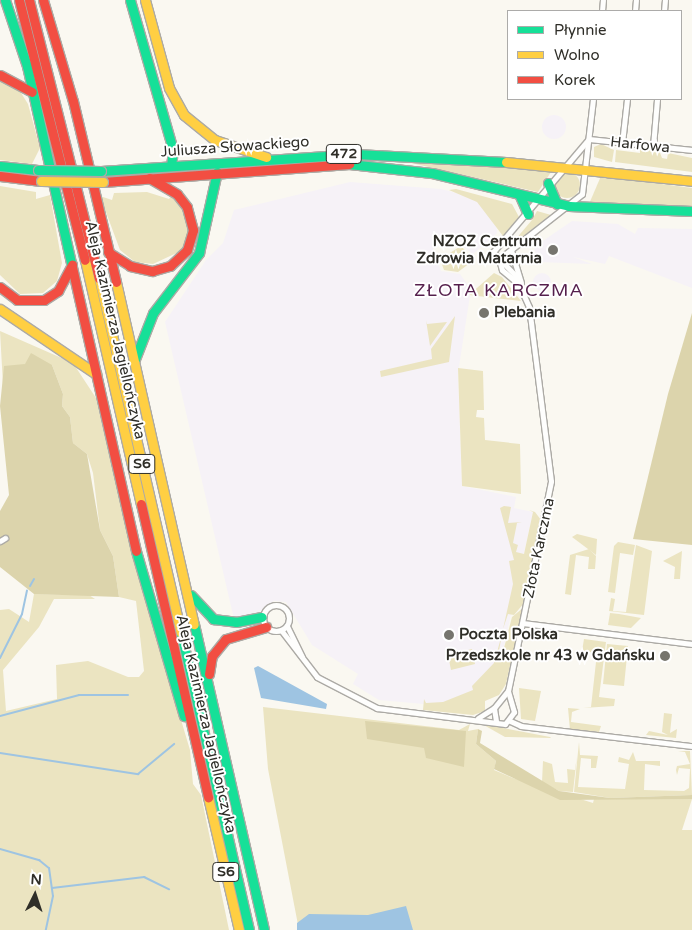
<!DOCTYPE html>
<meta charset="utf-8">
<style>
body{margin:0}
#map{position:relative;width:692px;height:930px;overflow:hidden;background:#faf8f1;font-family:"Varela Round",sans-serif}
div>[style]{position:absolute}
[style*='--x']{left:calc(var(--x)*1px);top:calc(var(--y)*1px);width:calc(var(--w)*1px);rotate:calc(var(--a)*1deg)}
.commercial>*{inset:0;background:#f6f2f7}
.round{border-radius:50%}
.green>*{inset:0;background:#ebe4c1}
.forest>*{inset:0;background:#dcd4ac}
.water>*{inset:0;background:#9ec4e2}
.stream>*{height:2px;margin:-1px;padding:0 1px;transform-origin:1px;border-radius:1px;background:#9ec4e2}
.roads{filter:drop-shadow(1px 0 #acaaa5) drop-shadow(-1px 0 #acaaa5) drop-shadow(0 1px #acaaa5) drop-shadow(0 -1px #acaaa5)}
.street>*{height:5px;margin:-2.5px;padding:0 2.5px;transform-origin:2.5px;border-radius:2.5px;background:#fefefd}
.street>.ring{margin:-2.5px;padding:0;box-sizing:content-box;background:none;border:5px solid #fefefd;border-radius:50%}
.fast>*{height:9px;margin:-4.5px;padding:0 4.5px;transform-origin:4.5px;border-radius:4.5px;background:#16e098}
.slow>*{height:9px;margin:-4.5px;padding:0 4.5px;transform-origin:4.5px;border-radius:4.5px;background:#ffcf43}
.jam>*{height:9px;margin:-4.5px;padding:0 4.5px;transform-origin:4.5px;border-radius:4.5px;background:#f24e42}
.bridges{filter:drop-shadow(1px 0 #acaaa5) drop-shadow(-1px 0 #acaaa5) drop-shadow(0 1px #acaaa5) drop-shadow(0 -1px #acaaa5)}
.fast-bridge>*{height:9px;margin:-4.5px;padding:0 4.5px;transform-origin:4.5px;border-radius:4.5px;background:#16e098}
.slow-bridge>*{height:9px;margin:-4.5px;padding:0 4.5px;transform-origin:4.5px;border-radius:4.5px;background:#ffcf43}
.dots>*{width:14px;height:14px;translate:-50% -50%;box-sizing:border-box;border:2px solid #fff;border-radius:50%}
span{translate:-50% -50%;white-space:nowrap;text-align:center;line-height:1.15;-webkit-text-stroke:4px #fff;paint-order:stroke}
.shield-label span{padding:1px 4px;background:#fff;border:1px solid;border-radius:4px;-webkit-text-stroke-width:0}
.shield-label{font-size:14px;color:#2f2e28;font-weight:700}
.street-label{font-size:15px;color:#2f2e28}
.poi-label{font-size:15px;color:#2f2e28;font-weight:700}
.right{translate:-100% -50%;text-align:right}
.left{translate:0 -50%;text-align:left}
.quarter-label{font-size:18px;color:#551f4c;letter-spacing:1px}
.legend{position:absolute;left:507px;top:10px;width:175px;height:90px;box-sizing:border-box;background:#fff;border:1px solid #acaba9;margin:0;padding:6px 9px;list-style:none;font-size:15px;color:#2f2e28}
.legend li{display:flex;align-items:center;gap:10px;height:25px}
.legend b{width:25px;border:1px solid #acaba9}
.north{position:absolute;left:10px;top:870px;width:50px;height:50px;-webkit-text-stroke:4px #fff;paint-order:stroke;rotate:4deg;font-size:14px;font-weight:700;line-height:20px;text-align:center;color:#2f2e28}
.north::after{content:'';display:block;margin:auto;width:18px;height:22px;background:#2f2e28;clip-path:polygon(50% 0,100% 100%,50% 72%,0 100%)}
</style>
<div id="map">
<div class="commercial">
<div class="round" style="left:542px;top:115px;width:24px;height:24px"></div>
<div style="clip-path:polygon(350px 182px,441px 189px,472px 197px,496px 218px,497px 233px,473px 254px,451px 238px,433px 249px,441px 271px,460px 274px,471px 289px,458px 373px,462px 486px,516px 497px,514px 508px,533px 512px,499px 669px,468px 708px,379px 700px,353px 684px,358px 674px,312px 645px,286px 602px,274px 601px,256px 615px,234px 619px,165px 322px,206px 260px,223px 243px,234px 210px)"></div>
<div style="clip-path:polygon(572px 221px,618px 224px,635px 234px,638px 228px,692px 229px,692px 288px,609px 256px,605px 264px,573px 257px,592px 264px,538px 262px,534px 247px)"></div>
<div class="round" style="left:533px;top:273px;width:18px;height:18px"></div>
</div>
<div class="green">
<div style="clip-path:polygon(0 80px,18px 88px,28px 104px,40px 148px,32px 164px,0 160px)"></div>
<div style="clip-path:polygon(601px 144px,614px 150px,612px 162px,594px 157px,594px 147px)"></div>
<div style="clip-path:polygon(640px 148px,659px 150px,662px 158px,667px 159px,668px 153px,692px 158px,692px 172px,615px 162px,616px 150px,640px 153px)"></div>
<div style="clip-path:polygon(398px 160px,553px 169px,538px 192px)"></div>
<div class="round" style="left:554px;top:172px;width:26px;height:26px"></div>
<div style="clip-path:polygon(601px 176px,692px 188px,692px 207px,589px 204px)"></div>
<div style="clip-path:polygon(0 186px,36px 192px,36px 199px,50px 195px,62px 263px,57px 281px,43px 293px,20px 294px,0 275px)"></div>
<div style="clip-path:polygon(456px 189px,512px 204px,519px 217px,503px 236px,477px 202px,449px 190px)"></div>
<div style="clip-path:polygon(147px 192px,169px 199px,172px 195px,181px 204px,189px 227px,183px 250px,153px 264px,135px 262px,120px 250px,100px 196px,112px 200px,114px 193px)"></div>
<div style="clip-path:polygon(537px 211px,551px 215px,509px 247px,532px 220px)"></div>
<div style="clip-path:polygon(461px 246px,474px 260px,458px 272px,444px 270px,440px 259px)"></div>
<div style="clip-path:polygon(494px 273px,502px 277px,521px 301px,469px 295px)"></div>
<div style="clip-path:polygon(455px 316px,449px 362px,381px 377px,380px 371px,432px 359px,431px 349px)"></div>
<div style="clip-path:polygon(426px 320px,427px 324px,447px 322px,430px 346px)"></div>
<div style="clip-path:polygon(0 331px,73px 363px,96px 398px,134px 562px,190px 750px,193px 784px,201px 795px,229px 930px,0 930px,0 610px,9px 609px,29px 622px,34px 594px,89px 595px,95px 599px,54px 599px,39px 627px,3px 670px,6px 711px,57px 699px,56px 665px,88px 661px,128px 677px,139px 677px,144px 671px,136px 601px,119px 597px,113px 556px,100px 530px,93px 473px,87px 454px,73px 443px,70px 417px,62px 406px,63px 394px,52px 365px,25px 364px,3px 385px)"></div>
<div style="clip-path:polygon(458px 368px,483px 371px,484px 410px,477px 410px,476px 417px,484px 418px,485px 440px,520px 444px,521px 494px,462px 486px)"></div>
<div style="clip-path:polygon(504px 506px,511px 507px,508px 523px,522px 522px,517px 523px,513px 543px,518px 545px,516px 552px,524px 554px,533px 512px,529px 510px,535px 512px,541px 520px,524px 603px,514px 615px,508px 614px,503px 629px,513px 584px,509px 561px,514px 560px,500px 508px)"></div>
<div style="clip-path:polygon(577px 534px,597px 539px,596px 555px,572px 537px)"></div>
<div style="clip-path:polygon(618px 542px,635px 545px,633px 555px,620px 553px,615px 593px,608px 592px,614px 546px)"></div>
<div style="clip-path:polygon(636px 545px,652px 551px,644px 615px,609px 611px,611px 598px,615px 599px,613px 611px,626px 612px)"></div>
<div style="clip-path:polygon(589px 549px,596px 556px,595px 569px,588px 569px,589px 557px,576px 555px,571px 595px,565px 594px,570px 555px)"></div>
<div style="clip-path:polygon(682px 551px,680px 579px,674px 579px,675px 567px,663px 561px)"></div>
<div style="clip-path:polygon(523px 608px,506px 684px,499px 695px,485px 701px,485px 711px,473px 715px,423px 710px,424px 699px,426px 703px,443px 702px,473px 690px,472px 686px,494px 663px,502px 634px,499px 651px,503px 652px,512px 617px)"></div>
<div style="clip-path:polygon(610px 613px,619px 614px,641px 618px,631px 628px,608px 625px)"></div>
<div style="clip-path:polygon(584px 639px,606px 642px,599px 697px,615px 699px,614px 706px,583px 708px,591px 707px,597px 653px,582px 651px)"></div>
<div style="clip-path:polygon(607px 644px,628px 646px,624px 686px,603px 684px)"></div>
<div style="clip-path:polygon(472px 649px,475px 664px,451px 670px,448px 655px)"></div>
<div style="clip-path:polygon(519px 688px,541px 691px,535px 721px,521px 719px)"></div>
<div style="clip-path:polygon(263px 707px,459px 730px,470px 724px,468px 731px,478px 729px,476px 744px,496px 761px,494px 770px,513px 778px,593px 803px,594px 799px,692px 799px,682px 830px,692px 830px,692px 930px,299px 930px,268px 769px)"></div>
<div style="clip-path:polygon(568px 708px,580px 709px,572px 712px,571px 722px,601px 726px,599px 732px,570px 730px)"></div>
<div style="clip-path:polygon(664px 713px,672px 714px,670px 733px,677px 729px,676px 738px,646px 735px,649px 731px,668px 735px,662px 732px)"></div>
<div style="clip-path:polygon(482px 724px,550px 737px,551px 738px,505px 737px)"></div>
<div style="clip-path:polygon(579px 742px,580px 755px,598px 756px,596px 768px,591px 768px,591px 759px,581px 758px,578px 787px,625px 789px,629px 764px,618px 762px,619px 757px,629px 760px,633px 752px,636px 761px,660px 761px,660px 766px,645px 764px,644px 790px,684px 791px,689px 788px,690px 769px,679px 768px,677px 775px,676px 770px,677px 766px,690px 764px,685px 752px,678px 751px,690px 751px,692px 795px,610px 798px,574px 792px)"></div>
<div style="clip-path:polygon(577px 756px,573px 792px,559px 791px,542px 782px,543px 761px,552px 764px,555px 782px,568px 783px,567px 769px,575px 770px)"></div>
</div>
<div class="forest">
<div style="clip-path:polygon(692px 313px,692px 545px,633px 539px,668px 394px)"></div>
<div style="clip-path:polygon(31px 353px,52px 365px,63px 394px,62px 406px,70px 417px,73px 443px,87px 454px,100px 530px,113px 556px,119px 597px,34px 594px,0 567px,0 511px,9px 495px,0 406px,4px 366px,25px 364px)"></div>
<div style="clip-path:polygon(365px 721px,466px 731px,464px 767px,426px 758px,424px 748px,367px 739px)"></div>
<div style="clip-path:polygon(478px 729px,482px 731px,480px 743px,559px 791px,610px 798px,692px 795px,692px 799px,560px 800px,494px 769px,496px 761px,476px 744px)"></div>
</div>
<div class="water">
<div style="clip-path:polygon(258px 666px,327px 704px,326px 709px,261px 698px,254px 668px)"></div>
<div style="clip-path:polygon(406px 906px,413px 930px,297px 930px,297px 923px,309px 914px,368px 915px)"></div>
</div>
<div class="stream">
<div style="--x:30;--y:586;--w:8;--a:-60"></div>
<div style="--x:0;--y:658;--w:49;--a:-63.4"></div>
<div style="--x:22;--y:614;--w:24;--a:-78"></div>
<div style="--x:0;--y:716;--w:82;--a:-14.9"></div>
<div style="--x:79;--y:695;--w:49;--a:0"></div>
<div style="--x:0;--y:753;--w:140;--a:8.7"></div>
<div style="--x:138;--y:774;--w:47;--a:-39.8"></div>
<div style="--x:0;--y:849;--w:41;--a:15.8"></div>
<div style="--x:39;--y:860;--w:13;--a:39"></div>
<div style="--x:49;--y:868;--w:28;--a:82"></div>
<div style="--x:53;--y:896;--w:35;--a:102"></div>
<div style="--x:52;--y:888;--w:93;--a:-6.8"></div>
<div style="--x:144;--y:877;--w:28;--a:26"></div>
</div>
<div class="roads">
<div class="street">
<div style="--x:602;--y:11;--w:11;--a:-85"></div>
<div style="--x:635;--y:11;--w:11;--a:-85"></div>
<div style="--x:664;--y:11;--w:11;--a:-85"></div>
<div style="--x:589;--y:139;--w:104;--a:6.1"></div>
<div style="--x:622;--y:143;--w:44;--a:-83.5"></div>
<div style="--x:653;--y:146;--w:47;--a:-85.1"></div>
<div style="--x:511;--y:250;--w:34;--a:73"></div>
<div style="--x:499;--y:259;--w:105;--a:-38.1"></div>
<div style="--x:582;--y:194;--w:96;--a:-83.4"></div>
<div style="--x:499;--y:259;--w:11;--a:75"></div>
<div style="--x:502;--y:270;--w:23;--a:40"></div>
<div style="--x:0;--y:541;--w:6;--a:-31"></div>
<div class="ring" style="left:263px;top:605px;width:21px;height:21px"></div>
<div style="--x:523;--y:623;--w:170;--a:7.1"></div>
<div style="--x:287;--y:626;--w:34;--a:64"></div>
<div style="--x:281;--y:630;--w:59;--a:52.5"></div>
<div style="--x:317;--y:677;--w:68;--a:27.3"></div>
<div style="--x:377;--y:708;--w:129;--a:7.1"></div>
<div style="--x:505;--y:724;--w:15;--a:-53"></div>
<div style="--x:514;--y:712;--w:22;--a:-106"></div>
<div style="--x:478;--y:718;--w:19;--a:-32"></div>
<div style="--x:496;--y:721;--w:13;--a:-99"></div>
<div style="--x:494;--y:708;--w:22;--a:-51"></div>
<div style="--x:508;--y:691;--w:214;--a:-78.4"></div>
<div style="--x:551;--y:481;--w:175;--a:-97.2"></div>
<div style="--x:529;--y:307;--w:35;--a:-114"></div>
<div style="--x:515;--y:275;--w:32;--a:-134"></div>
<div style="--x:493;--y:252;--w:148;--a:-49.7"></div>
<div style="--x:510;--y:721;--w:12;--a:24"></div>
<div style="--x:521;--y:726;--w:172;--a:6.7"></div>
</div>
<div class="fast">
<div style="--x:5;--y:0;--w:70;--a:71.6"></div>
<div style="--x:27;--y:66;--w:206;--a:77.4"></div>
<div style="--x:130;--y:0;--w:156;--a:74"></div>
<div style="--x:173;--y:150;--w:16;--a:97"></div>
<div style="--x:349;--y:164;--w:83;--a:6.2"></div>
<div style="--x:432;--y:173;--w:141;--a:13.5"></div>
<div style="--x:569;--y:206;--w:123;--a:2.3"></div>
<div style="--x:0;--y:166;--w:38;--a:6"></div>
<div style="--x:101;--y:171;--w:256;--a:-3.8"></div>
<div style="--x:356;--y:154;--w:150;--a:3.1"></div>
<div style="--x:548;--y:183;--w:23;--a:67"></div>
<div style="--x:519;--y:194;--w:22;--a:66"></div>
<div style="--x:135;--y:359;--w:49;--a:-68.6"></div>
<div style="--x:153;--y:313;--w:76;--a:-52.5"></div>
<div style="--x:199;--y:253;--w:83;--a:-77.5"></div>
<div style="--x:136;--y:551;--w:172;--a:73.8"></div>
<div style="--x:191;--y:595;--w:33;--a:47"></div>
<div style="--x:213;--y:619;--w:23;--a:7"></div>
<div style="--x:236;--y:622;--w:26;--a:-11"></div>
<div style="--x:194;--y:624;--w:314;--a:77.1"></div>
<div style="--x:181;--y:633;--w:305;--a:77.1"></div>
</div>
<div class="slow">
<div style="--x:145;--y:0;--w:91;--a:74.7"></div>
<div style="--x:169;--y:88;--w:31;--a:61"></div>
<div style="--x:184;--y:115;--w:40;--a:39"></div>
<div style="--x:215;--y:140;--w:54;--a:18.4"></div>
<div style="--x:506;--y:162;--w:187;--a:5.8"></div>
<div style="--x:85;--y:260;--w:250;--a:77.1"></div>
<div style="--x:99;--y:278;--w:364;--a:77"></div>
<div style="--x:116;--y:282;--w:351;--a:77.2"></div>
<div style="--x:0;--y:309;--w:116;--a:34.1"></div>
<div style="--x:208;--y:797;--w:137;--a:76.9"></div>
</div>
<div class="jam">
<div style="--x:19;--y:0;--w:268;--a:75.8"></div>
<div style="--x:29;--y:0;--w:287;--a:75.9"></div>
<div style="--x:43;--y:0;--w:105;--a:73.5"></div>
<div style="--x:73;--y:101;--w:186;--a:76.6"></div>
<div style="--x:0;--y:75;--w:36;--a:28"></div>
<div style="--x:0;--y:176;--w:41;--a:7"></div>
<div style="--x:103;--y:182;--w:247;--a:-4.2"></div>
<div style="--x:108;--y:252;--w:26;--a:32"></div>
<div style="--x:130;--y:266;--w:23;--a:13"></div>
<div style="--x:152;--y:271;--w:19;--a:-16"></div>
<div style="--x:170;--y:266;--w:23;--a:-43"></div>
<div style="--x:187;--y:250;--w:21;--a:-73"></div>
<div style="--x:193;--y:230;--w:24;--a:-105"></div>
<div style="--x:187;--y:207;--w:16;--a:-128"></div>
<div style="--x:177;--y:194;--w:32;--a:-150"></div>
<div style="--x:72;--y:267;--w:291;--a:77.3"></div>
<div style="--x:0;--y:287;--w:21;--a:37"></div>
<div style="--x:17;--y:300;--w:27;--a:0"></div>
<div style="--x:44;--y:300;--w:17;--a:-33"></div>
<div style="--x:58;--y:291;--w:30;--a:-62"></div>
<div style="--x:141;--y:504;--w:301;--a:77.1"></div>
<div style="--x:209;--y:674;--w:18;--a:-81"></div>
<div style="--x:212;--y:656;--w:22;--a:-51"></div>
<div style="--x:226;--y:639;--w:42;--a:-16.7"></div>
</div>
</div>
<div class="bridges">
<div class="fast-bridge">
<div style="--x:38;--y:170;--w:63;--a:0.9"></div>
</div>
<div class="slow-bridge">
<div style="--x:41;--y:181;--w:62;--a:0.9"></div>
</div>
</div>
<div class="dots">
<div style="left:553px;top:250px;background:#76756e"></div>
<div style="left:484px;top:313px;background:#76756e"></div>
<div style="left:449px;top:635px;background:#76756e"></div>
<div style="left:665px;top:656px;background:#76756e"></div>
</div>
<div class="shield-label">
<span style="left:344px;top:154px">472</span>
<span style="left:142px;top:464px">S6</span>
<span style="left:226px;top:872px">S6</span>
</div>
<div class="street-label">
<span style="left:640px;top:145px;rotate:6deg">Harfowa</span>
<span style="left:235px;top:147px;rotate:-4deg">Juliusza Słowackiego</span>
<span style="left:115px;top:330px;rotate:77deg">Aleja Kazimierza Jagiellończyka</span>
<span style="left:539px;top:548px;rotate:-78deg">Złota Karczma</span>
<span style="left:206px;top:724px;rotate:77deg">Aleja Kazimierza Jagiellończyka</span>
</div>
<div class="poi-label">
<span class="right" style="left:542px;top:250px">NZOZ Centrum<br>Zdrowia Matarnia</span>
<span class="left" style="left:494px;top:313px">Plebania</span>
<span class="left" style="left:459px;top:635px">Poczta Polska</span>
<span class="right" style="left:655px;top:656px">Przedszkole nr 43 w Gdańsku</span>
</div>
<div class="quarter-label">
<span style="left:499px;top:290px">ZŁOTA KARCZMA</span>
</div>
<ul class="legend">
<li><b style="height:6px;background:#16e098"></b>Płynnie</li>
<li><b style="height:6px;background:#ffcf43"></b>Wolno</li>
<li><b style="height:6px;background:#f24e42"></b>Korek</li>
</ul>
<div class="north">N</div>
</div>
